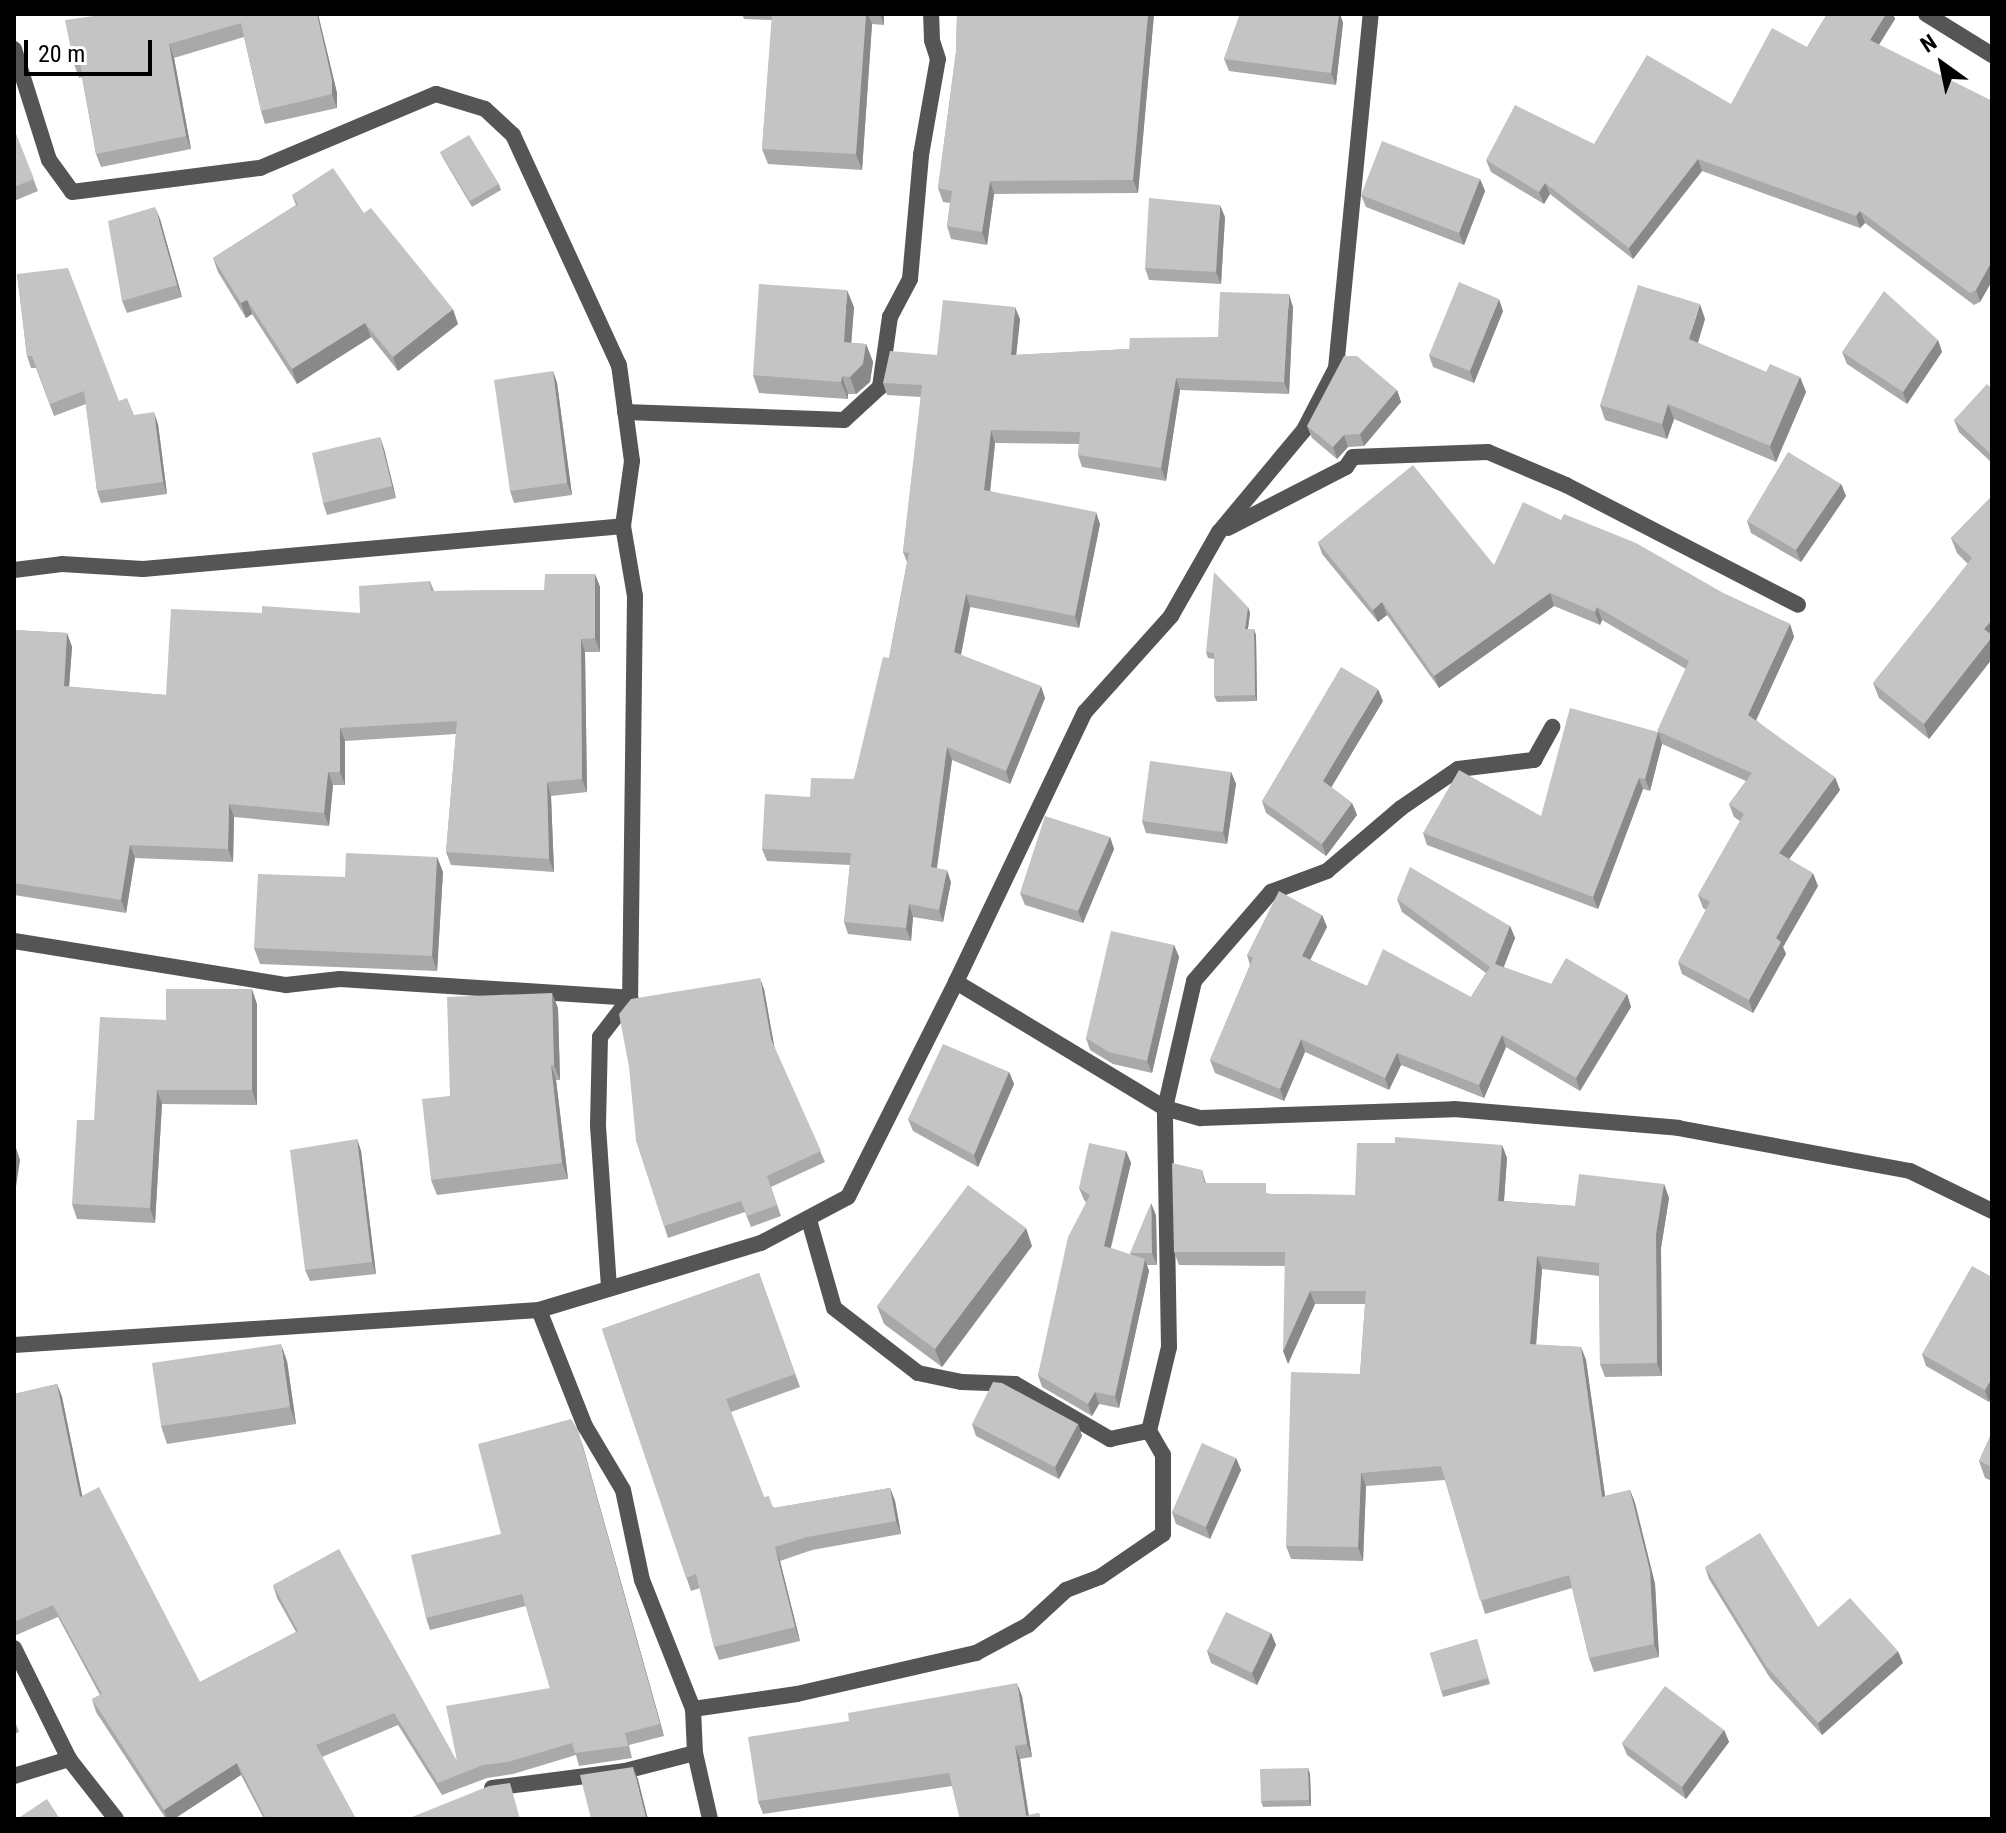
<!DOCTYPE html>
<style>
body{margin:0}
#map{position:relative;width:2006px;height:1833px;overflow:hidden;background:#fff;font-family:"Roboto Condensed",sans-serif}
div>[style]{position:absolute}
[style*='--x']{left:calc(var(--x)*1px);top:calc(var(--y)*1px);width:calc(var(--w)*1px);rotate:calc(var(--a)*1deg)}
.street>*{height:16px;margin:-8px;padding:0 8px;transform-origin:8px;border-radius:8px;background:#555}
.wall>*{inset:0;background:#a9a9a9}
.shaded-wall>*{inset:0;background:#898989}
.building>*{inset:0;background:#c4c4c4}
span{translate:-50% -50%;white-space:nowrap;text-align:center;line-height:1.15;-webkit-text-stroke:6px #fff;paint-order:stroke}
.frame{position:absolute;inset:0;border:16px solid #000;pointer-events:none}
.north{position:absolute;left:1902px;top:24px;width:80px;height:80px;-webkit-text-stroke:6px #fff;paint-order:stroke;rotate:327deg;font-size:22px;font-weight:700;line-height:32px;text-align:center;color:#000}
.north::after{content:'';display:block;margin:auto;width:28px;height:36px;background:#000;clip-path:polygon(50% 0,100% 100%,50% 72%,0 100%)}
.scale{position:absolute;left:24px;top:40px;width:128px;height:36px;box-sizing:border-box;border:4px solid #000;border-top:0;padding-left:10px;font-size:24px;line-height:28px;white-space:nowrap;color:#000;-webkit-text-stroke:6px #fff;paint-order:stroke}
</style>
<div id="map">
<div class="street">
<div style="--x:1926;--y:14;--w:78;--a:31.8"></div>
<div style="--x:14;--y:49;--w:116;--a:72.5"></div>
<div style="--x:49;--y:160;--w:39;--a:54"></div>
<div style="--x:72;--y:192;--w:190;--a:-7.3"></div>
<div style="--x:260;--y:168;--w:191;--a:-22.8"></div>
<div style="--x:436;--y:94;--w:51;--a:17"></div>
<div style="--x:485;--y:109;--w:38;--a:43"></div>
<div style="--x:513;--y:135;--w:253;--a:65.3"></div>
<div style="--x:619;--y:365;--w:97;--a:82.3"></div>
<div style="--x:632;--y:461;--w:66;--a:97.9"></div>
<div style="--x:623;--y:526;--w:71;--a:80.3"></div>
<div style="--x:635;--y:596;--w:402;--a:90.7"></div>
<div style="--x:630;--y:998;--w:49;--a:127.6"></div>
<div style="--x:600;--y:1037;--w:89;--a:91.3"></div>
<div style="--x:598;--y:1126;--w:163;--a:86.1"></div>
<div style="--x:625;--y:412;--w:219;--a:2.1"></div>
<div style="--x:844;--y:420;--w:49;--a:-42.5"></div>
<div style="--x:880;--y:387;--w:71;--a:-81.9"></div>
<div style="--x:890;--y:317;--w:43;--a:-62.2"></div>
<div style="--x:910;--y:279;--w:124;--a:-84.9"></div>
<div style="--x:921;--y:155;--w:97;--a:-80"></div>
<div style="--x:938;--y:59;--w:20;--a:-108"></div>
<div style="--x:932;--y:40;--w:26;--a:-92"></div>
<div style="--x:1228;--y:528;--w:133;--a:-27.3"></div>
<div style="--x:1346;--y:467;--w:12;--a:-55"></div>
<div style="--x:1353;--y:457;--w:135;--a:-2.1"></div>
<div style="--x:1488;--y:452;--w:85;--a:22.9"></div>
<div style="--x:1566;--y:485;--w:261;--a:27.3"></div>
<div style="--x:14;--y:570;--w:48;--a:-7.1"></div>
<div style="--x:62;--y:564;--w:81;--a:3.5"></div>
<div style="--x:143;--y:569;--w:482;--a:-5.1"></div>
<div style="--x:14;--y:941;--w:276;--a:9.2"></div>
<div style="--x:286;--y:985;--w:54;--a:-6.3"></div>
<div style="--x:340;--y:979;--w:291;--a:3.7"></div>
<div style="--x:956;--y:982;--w:244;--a:31.1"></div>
<div style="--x:1165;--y:1108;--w:37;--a:16"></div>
<div style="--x:1201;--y:1118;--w:253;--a:-2"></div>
<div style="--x:1454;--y:1109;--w:225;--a:4.8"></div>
<div style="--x:1678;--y:1128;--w:236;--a:10.5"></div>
<div style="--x:1910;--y:1171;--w:91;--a:26"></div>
<div style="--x:809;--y:1220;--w:91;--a:74.1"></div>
<div style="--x:834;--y:1308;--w:106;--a:37.7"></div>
<div style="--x:918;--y:1373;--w:45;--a:11.6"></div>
<div style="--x:962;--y:1382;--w:53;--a:2.2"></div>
<div style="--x:1015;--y:1384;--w:110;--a:30.1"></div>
<div style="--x:1110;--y:1439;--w:40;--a:-12"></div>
<div style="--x:539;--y:1310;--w:125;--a:68.4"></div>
<div style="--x:585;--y:1426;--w:74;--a:59.3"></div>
<div style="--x:623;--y:1490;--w:92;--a:78.1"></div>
<div style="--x:642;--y:1580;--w:139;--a:68.4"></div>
<div style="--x:693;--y:1709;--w:44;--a:87.4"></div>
<div style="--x:695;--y:1753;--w:68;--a:77.2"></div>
<div style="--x:14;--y:1345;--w:526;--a:-3.81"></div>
<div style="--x:539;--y:1310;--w:232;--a:-16.8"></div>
<div style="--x:761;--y:1243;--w:98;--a:-27.9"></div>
<div style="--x:848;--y:1197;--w:241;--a:-63.3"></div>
<div style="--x:956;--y:982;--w:299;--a:-64.5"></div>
<div style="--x:1085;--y:712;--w:129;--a:-48.1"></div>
<div style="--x:1171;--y:616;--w:97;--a:-60.3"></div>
<div style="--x:1219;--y:532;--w:133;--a:-50.2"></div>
<div style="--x:1304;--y:430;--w:70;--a:-62.7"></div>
<div style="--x:1336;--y:368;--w:356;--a:-84.4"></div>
<div style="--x:14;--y:1648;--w:124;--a:63.6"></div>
<div style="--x:69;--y:1759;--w:76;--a:51.9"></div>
<div style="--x:693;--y:1709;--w:105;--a:-8.2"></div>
<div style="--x:797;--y:1694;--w:184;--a:-12.9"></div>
<div style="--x:976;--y:1653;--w:59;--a:-28.3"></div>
<div style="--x:1028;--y:1625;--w:52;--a:-42.6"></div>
<div style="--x:1066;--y:1590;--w:36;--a:-21"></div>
<div style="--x:1100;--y:1577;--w:76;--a:-34.3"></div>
<div style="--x:1163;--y:1534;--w:79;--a:-90"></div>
<div style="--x:1163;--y:1455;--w:28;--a:-120"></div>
<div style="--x:1149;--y:1431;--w:86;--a:-76.6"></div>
<div style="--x:1169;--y:1347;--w:239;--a:-91"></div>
<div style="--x:1165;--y:1108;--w:130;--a:-77.1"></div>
<div style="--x:1194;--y:981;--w:118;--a:-49.1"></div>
<div style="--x:1271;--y:892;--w:60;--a:-20.6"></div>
<div style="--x:1327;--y:871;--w:97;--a:-40.4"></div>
<div style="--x:1401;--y:808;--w:69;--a:-34.4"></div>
<div style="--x:1458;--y:769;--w:77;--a:-6.8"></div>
<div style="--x:1534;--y:760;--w:38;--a:-61"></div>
<div style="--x:14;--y:1776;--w:58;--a:-17.2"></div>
<div style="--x:492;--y:1788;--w:134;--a:-7.3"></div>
<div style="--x:625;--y:1771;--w:72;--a:-14.4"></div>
</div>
<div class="wall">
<div style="clip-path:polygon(108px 14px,318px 14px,337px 93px,337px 108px,265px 124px,261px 111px,244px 37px,174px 58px,191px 149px,101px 167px,96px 154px,82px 77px,79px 78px,74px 64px)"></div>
<div style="clip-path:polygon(742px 14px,884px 14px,884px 25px,872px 24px,862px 170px,768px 164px,762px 149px,772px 20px,744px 19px)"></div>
<div style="clip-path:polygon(957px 14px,1154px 14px,1138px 193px,994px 194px,987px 245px,951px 239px,947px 226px,950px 203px,943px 202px,938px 188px,956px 52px)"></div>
<div style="clip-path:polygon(1240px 14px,1340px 14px,1343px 23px,1336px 85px,1229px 71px,1224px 59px)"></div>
<div style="clip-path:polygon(1827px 14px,1893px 14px,1895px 19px,1879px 45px,1992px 101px,1992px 281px,1980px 302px,1974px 305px,1865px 223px,1860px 228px,1702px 171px,1633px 259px,1550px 194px,1544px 204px,1491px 172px,1486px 160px,1594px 144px,1731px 104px,1807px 47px)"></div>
<div style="clip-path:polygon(14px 129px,38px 191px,14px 201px)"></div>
<div style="clip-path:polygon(440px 152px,499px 184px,501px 190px,472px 207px,443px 158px)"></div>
<div style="clip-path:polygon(1480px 179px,1485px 191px,1464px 245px,1366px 207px,1361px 195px)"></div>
<div style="clip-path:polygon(292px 195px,364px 213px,458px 324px,398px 371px,371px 337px,297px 384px,252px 314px,246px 318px,218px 272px,213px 258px,296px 205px)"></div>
<div style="clip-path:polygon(1225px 217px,1221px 284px,1149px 280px,1145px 268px)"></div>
<div style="clip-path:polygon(160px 219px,182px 297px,127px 313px,122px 301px)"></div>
<div style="clip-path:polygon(17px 274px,119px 401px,134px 415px,158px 424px,167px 494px,101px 503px,97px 491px,86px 404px,54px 416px,36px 368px,31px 368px,27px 356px)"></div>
<div style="clip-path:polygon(854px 307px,851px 343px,866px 344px,873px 362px,870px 382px,856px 394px,848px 394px,848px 399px,759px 393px,753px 375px)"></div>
<div style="clip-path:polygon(1293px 307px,1289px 394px,1180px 390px,1166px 481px,1082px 467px,1078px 455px,1079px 444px,995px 443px,990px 491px,1100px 524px,1079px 628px,970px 607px,961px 655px,1045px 698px,1010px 784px,952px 760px,937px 868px,951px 882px,943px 922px,913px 917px,911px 941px,848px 934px,844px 922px,850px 865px,767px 861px,762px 849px,810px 797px,854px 779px,889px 658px,907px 562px,903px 552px,921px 397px,887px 395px,883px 383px,937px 355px,1020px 319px,1016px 355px,1129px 349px,1218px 337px)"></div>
<div style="clip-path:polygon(1503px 311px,1474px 383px,1433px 367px,1429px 355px)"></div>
<div style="clip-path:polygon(1705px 319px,1698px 343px,1766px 372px,1800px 377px,1806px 392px,1776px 462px,1674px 419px,1667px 439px,1605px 420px,1600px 405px)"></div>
<div style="clip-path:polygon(1938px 340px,1942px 352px,1907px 404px,1847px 364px,1842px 352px)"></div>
<div style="clip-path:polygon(553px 371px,557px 383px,572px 495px,514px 503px,510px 491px)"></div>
<div style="clip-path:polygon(1992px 389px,1992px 463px,1959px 432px,1954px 420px)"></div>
<div style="clip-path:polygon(1397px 390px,1401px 402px,1364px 446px,1348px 447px,1337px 459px,1312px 438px,1307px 426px)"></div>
<div style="clip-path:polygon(380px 437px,384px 449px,396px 498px,327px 515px,323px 503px)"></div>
<div style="clip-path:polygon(1841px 484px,1846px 496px,1801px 562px,1751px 533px,1747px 521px)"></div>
<div style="clip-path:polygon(1992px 496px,1992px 659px,1929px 739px,1879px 698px,1873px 683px,1968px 564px,1957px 553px,1951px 538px)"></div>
<div style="clip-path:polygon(1318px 542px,1725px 594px,1790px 624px,1794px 637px,1756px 720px,1840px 790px,1789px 859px,1818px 886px,1783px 947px,1786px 954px,1753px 1013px,1682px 974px,1678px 962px,1706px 910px,1703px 908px,1698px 895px,1740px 821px,1734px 817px,1729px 804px,1746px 781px,1662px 744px,1650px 791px,1643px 789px,1598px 909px,1427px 845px,1423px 833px,1541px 816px,1658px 732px,1686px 669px,1602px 620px,1600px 625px,1554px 606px,1439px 688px,1387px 615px,1378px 622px,1322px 554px)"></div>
<div style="clip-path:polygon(595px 574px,600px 587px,600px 652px,585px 652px,587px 792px,551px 796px,554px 872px,451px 865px,446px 852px,456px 734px,345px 741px,345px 785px,333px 785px,329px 826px,234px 817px,233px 862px,135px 858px,126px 913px,14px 895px,14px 630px,67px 633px,72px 647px,69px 687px,166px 695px,262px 613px,360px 613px,430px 581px,434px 591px,544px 590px)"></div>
<div style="clip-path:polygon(1248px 607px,1250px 613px,1248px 629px,1256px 635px,1257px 701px,1217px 702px,1214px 696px,1214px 659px,1208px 658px,1206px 652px)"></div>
<div style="clip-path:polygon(1383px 701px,1331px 787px,1352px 803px,1357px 815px,1326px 856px,1266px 813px,1262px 801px)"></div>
<div style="clip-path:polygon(1231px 772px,1236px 784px,1227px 844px,1146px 833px,1142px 821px)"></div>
<div style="clip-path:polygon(1110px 837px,1114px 849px,1083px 923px,1025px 905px,1020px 893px)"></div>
<div style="clip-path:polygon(437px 857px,443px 872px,437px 971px,260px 964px,254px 948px,345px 877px)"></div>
<div style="clip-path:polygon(1397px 899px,1510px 926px,1515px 938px,1503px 967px,1551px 984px,1627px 994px,1631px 1007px,1580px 1091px,1506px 1047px,1484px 1098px,1401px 1065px,1389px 1090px,1305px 1052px,1284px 1101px,1215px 1073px,1210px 1060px,1250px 965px,1247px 955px,1322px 915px,1327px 927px,1310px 960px,1367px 986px,1471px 997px,1486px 973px,1402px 912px)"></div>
<div style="clip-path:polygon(1174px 945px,1179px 957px,1152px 1073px,1113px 1064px,1090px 1050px,1086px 1038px)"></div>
<div style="clip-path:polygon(764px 989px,774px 1047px,825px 1162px,771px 1187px,781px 1216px,751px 1227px,745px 1212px,668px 1238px,636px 1140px)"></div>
<div style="clip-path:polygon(552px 993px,558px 1008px,560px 1080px,556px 1080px,568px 1179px,437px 1195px,431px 1180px,450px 1096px)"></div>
<div style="clip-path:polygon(257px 1004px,257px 1105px,162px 1104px,155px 1223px,77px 1219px,72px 1204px,94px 1120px,166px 1020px)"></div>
<div style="clip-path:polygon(1009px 1072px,1014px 1084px,978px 1167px,913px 1131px,908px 1119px)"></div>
<div style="clip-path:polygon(357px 1139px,361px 1151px,376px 1274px,310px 1281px,305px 1270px)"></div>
<div style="clip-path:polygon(1502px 1145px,1507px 1158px,1504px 1201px,1575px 1206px,1664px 1184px,1669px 1198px,1661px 1248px,1662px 1376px,1605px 1377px,1600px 1364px,1599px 1276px,1542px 1269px,1536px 1345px,1581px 1347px,1586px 1360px,1605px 1496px,1630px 1490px,1635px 1503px,1655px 1584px,1659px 1657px,1594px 1672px,1589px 1658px,1572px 1588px,1485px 1614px,1445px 1480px,1366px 1486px,1363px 1561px,1291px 1559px,1286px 1546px,1360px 1374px,1365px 1304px,1315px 1304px,1288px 1364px,1285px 1266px,1179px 1265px,1174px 1252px,1202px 1170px,1206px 1183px,1271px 1194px,1355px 1195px)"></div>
<div style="clip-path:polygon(1126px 1151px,1131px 1163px,1111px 1248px,1131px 1255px,1130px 1253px,1156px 1215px,1157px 1265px,1147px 1265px,1149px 1271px,1119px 1408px,1099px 1404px,1092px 1416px,1042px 1387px,1038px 1375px,1086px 1202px,1084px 1200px,1079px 1188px)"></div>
<div style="clip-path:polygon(1032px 1246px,942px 1367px,884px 1324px,877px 1306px)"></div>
<div style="clip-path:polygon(759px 1273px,800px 1387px,731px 1412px,764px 1497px,774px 1508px,890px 1488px,895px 1501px,901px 1534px,812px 1550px,780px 1561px,800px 1641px,719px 1660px,714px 1647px,700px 1588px,691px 1591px,602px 1329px)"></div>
<div style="clip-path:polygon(1992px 1277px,1992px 1397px,1989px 1402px,1926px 1366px,1922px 1354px)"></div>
<div style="clip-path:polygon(287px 1361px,296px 1424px,167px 1444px,161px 1426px)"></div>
<div style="clip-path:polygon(57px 1384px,62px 1397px,82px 1496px,200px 1682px,296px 1632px,277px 1598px,273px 1585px,457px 1761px,550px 1688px,526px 1606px,430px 1630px,426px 1618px,582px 1443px,664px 1736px,629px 1745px,632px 1758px,579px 1766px,576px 1755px,513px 1774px,487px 1778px,442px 1795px,398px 1725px,322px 1757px,356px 1819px,264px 1819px,241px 1775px,174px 1819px,166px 1819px,96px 1712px,92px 1699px,100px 1695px,58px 1617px,14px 1636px,14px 1392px,14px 1394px)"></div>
<div style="clip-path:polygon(972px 1424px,1078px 1424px,1082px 1436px,1059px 1479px,976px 1436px)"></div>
<div style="clip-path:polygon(1992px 1432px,1992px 1481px,1985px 1478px,1979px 1461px)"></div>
<div style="clip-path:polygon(1236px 1458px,1241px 1470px,1210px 1539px,1176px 1524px,1172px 1512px)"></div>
<div style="clip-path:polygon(1705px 1567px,1818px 1627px,1903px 1663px,1822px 1735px,1770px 1678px,1709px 1579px)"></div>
<div style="clip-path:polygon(1271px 1633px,1276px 1645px,1257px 1685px,1211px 1663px,1207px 1651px)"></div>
<div style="clip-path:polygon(1477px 1639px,1490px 1684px,1443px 1697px,1430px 1653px)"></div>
<div style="clip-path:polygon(1022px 1696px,1032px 1757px,1020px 1759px,1029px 1815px,1039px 1813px,1041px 1819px,960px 1819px,952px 1786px,763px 1814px,758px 1801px)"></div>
<div style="clip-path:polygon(14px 1719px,19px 1732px,14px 1734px)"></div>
<div style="clip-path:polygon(1724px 1730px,1729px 1742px,1686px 1799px,1627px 1755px,1622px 1743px)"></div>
<div style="clip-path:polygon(1308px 1768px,1310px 1774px,1311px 1806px,1263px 1807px,1261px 1801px)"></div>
</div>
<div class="shaded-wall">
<div style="clip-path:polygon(317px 14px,318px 14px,337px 93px,337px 108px,332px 94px)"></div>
<div style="clip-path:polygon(866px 14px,868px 14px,872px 24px,862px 170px,856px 154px)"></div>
<div style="clip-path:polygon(880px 14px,884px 14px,884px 25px)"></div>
<div style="clip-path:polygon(1148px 14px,1154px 14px,1138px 193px,1133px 180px)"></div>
<div style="clip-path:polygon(1339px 14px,1340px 14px,1343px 23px,1336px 85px,1331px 73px)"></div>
<div style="clip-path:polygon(1886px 14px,1893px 14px,1895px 19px,1874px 52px,1870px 40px)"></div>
<div style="clip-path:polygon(169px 44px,174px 58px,191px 149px,186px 136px)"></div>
<div style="clip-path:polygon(1698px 159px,1702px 171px,1633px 259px,1629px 248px)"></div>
<div style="clip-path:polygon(1480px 179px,1485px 191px,1464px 245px,1459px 233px)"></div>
<div style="clip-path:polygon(990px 181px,994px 194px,987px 245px,982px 232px)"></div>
<div style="clip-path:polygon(1545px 183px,1550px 194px,1544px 204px,1539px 192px)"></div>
<div style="clip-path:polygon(1220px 205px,1225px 217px,1221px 284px,1216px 272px)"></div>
<div style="clip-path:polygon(155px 207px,160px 219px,182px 297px,177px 285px)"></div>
<div style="clip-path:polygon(1860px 211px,1865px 223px,1860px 228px,1856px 216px)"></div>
<div style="clip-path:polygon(1992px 261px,1992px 281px,1980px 302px,1976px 290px)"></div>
<div style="clip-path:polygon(847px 290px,854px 307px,850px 360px,844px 342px)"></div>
<div style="clip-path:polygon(1289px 294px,1293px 307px,1289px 394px,1284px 382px)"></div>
<div style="clip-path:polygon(1499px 299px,1503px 311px,1474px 383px,1470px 371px)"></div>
<div style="clip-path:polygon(247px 300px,252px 314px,246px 318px,241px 303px)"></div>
<div style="clip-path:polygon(1700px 304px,1705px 319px,1694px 354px,1689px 339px)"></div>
<div style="clip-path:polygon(1015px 307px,1020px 319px,1015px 367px,1011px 355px)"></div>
<div style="clip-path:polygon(453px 309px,458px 324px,398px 371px,393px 357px)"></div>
<div style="clip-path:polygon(365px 323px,371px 337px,297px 384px,292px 369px)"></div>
<div style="clip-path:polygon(1938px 340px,1942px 352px,1907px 404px,1903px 392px)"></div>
<div style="clip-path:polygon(866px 344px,873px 362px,870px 382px,856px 394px,850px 377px)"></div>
<div style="clip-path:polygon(553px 371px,557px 383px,572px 495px,567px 483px)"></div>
<div style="clip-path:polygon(842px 376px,848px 394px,848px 399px,841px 382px)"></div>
<div style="clip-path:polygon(1800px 377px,1806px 392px,1776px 462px,1770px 446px)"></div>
<div style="clip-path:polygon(1176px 378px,1180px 390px,1166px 481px,1161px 468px)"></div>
<div style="clip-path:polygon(1397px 390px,1401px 402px,1364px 446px,1360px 434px)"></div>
<div style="clip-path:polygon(1668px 404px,1674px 419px,1667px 439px,1662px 424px)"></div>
<div style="clip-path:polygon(154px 412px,158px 424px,167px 494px,163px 482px)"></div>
<div style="clip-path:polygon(991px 430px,995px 443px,989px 502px,984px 490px)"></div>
<div style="clip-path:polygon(1344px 435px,1348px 447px,1337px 459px,1333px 447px)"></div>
<div style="clip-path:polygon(380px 437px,384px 449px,396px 498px,392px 486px)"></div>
<div style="clip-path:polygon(1841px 484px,1846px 496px,1801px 562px,1796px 550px)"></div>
<div style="clip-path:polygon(1096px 512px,1100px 524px,1079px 628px,1075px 616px)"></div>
<div style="clip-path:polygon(595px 574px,600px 587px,600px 652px,595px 638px)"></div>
<div style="clip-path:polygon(1550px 593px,1554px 606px,1439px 688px,1434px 676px)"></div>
<div style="clip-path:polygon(966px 594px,970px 607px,959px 665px,954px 652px)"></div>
<div style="clip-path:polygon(1382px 602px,1387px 615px,1378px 622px,1373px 610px)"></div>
<div style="clip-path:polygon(1248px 607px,1250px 613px,1247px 635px,1245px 629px)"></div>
<div style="clip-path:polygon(1597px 607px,1602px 620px,1600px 625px,1595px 612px)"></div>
<div style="clip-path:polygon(1992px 620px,1992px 659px,1929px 739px,1924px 724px,1984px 629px)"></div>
<div style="clip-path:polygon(1790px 624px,1794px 637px,1753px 727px,1748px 715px)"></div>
<div style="clip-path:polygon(1254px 629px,1256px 635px,1257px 701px,1255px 695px)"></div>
<div style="clip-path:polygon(67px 633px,72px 647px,68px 700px,64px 686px)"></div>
<div style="clip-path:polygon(581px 639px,585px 652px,587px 792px,582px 779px)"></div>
<div style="clip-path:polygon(1041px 686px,1045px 698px,1010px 784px,1006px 771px)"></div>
<div style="clip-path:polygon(1378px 689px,1383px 701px,1328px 793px,1323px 781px)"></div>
<div style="clip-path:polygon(340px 728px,345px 741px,345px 785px,340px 772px)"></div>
<div style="clip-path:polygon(1658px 732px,1662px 744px,1650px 791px,1645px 779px)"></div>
<div style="clip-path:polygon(947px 747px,952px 760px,935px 880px,931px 867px)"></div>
<div style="clip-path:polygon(328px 772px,333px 785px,329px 826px,324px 813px)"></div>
<div style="clip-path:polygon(1231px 772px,1236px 784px,1227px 844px,1223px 832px)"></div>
<div style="clip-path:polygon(1835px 777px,1840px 790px,1784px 866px,1779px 853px)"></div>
<div style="clip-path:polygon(1639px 778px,1643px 789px,1598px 909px,1593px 897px)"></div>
<div style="clip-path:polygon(547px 782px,551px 796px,554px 872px,549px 859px)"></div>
<div style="clip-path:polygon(1352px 803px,1357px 815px,1326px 856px,1322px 844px)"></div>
<div style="clip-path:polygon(229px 804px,234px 817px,233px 862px,228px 849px)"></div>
<div style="clip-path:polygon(1110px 837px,1114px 849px,1083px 923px,1078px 911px)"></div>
<div style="clip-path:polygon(130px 845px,135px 858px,126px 913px,121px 900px)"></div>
<div style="clip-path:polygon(437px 857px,443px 872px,437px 971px,432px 956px)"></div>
<div style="clip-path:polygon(947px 870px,951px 882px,943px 922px,939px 910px)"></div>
<div style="clip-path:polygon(1813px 873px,1818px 886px,1783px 947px,1786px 954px,1753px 1013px,1749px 1000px,1776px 938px)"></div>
<div style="clip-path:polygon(909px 904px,913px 917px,911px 941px,906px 928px)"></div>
<div style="clip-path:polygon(1322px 915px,1327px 927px,1306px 968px,1302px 956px)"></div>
<div style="clip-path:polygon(1510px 926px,1515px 938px,1500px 977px,1495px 964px)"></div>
<div style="clip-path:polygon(1174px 945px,1179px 957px,1152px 1073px,1147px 1061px)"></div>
<div style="clip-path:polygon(760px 978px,764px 989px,775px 1050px,771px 1039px)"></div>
<div style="clip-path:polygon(252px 989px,257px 1004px,257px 1105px,252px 1090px)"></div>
<div style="clip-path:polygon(552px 993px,558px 1008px,560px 1080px,554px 1065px)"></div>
<div style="clip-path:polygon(1627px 994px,1631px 1007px,1580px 1091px,1576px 1078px)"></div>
<div style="clip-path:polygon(1502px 1035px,1506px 1047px,1484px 1098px,1479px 1085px)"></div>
<div style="clip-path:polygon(1301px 1039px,1305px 1052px,1284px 1101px,1280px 1089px)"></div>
<div style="clip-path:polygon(1397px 1053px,1401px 1065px,1389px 1090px,1385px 1078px)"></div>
<div style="clip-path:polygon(551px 1065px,556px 1080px,568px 1179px,562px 1163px)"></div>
<div style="clip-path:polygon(1009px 1072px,1014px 1084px,978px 1167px,974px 1155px)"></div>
<div style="clip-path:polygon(157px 1090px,162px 1104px,155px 1223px,150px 1208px)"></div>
<div style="clip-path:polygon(357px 1139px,361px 1151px,376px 1274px,372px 1262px)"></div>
<div style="clip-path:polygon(1502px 1145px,1507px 1158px,1503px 1214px,1498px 1201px)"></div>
<div style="clip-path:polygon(16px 1148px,20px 1160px,14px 1200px,14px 1160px)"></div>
<div style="clip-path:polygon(1126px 1151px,1131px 1163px,1108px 1258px,1104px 1246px)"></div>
<div style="clip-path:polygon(1664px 1184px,1669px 1198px,1661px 1248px,1662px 1376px,1657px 1363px,1656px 1234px)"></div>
<div style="clip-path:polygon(1151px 1203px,1156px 1215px,1157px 1265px,1152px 1253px)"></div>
<div style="clip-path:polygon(1026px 1228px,1032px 1246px,942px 1367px,935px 1349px)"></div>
<div style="clip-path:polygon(1537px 1256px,1542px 1269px,1535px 1358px,1530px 1344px)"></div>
<div style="clip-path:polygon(1145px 1259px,1149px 1271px,1119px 1408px,1115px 1396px)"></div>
<div style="clip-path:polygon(1310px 1291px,1315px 1304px,1288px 1364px,1283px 1351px)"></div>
<div style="clip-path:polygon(281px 1344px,287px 1361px,296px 1424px,290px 1407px)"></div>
<div style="clip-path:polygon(1581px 1347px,1586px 1360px,1607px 1510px,1602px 1497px)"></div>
<div style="clip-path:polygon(1992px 1378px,1992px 1397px,1989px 1402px,1985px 1390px)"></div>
<div style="clip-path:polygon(57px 1384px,62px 1397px,85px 1509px,80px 1497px)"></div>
<div style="clip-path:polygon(1095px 1392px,1099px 1404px,1092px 1416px,1088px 1404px)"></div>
<div style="clip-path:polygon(1078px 1424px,1082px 1436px,1059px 1479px,1055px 1467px)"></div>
<div style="clip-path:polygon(578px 1430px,582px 1443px,664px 1736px,660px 1724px)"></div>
<div style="clip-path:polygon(1236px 1458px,1241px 1470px,1210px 1539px,1206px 1527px)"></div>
<div style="clip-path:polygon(1361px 1473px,1366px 1486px,1363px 1561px,1358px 1547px)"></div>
<div style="clip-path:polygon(890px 1488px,895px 1501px,901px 1534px,896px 1521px)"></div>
<div style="clip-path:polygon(1630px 1490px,1635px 1503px,1655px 1584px,1659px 1657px,1654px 1644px)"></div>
<div style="clip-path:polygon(775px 1547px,780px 1561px,800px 1641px,795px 1627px)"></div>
<div style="clip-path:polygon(1271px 1633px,1276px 1645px,1257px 1685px,1252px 1673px)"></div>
<div style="clip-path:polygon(1898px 1651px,1903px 1663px,1822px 1735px,1818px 1723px)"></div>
<div style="clip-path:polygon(1017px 1683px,1022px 1696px,1032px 1757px,1027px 1744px)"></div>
<div style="clip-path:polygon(1724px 1730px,1729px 1742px,1686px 1799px,1682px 1787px)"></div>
<div style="clip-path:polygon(1015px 1746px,1020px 1759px,1029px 1819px,1027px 1819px)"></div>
<div style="clip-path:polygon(237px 1763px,241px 1775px,174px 1819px,167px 1819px,164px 1810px)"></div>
<div style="clip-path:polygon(633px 1767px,638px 1779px,648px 1819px,646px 1819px)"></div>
<div style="clip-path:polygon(1308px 1768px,1310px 1774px,1311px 1806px,1309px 1800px)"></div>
</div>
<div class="building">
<div style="clip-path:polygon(108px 14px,317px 14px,332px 80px,332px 94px,261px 111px,241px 23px,169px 44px,186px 136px,96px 154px,80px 63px,74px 64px,65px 20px)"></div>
<div style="clip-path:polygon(772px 14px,866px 14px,856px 154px,762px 149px)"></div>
<div style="clip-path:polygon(957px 14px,1148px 14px,1133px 180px,990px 181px,982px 232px,947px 226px,952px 191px,938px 188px,956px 52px)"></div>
<div style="clip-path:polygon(1240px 14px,1339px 14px,1331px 73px,1224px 59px)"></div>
<div style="clip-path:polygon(1827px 14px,1886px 14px,1870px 40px,1992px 101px,1992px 261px,1976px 290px,1970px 293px,1860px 211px,1856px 216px,1698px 159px,1629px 248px,1545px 183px,1539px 192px,1486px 160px,1515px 105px,1594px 144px,1647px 55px,1731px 104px,1772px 28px,1807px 47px)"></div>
<div style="clip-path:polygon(14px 129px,34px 179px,14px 187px)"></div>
<div style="clip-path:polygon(469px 135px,499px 184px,470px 201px,440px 152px)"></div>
<div style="clip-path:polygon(1382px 141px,1480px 179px,1459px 233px,1361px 195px)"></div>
<div style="clip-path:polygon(333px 168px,364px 213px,371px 208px,453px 309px,393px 357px,365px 323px,292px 369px,247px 300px,241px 303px,213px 258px,298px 204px,292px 195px)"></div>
<div style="clip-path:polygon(1149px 198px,1220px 205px,1216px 272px,1145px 268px)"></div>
<div style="clip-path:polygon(155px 207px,177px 285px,122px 301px,108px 221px)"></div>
<div style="clip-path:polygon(68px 268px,119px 401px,127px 398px,134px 415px,154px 412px,163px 482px,97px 491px,84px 391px,50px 404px,32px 356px,27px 356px,17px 274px)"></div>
<div style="clip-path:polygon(1459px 282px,1499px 299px,1470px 371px,1429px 355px)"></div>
<div style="clip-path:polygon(759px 284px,847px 290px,844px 342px,866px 344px,863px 364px,850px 377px,842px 376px,841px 382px,753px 375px)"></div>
<div style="clip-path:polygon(1638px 285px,1700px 304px,1689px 339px,1766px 372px,1770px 364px,1800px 377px,1770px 446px,1668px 404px,1662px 424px,1600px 405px)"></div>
<div style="clip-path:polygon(1884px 291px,1938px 340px,1903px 392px,1842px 352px)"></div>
<div style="clip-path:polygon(1220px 292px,1289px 294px,1284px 382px,1176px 378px,1161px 468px,1078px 455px,1080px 432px,991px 430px,984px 490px,1096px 512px,1075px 616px,966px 594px,954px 652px,1041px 686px,1006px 771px,947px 747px,931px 867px,947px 870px,939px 910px,909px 904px,906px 928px,844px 922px,851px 853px,762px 849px,765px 794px,810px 797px,811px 778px,854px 779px,883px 657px,889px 658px,909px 553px,903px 552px,922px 385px,883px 383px,890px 351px,937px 355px,943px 300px,1015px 307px,1011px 355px,1129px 349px,1130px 338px,1218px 337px)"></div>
<div style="clip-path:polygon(1344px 356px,1357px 356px,1397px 390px,1360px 434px,1344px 435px,1333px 447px,1307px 426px)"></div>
<div style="clip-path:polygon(553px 371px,567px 483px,510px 491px,494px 380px)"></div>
<div style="clip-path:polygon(1987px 384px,1992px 389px,1992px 455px,1954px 420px)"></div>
<div style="clip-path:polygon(380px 437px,392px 486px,323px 503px,312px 453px)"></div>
<div style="clip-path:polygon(1788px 452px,1841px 484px,1796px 550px,1747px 521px)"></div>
<div style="clip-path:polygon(1413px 465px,1494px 565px,1523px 502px,1561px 520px,1564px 514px,1636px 543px,1725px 594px,1790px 624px,1748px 715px,1835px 777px,1779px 853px,1813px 873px,1776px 938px,1781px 942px,1749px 1000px,1678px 962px,1710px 902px,1698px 895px,1744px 814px,1729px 804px,1752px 773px,1657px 731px,1689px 661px,1597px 607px,1595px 612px,1550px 593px,1434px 676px,1382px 602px,1373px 610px,1318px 542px)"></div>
<div style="clip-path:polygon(1992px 496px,1992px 620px,1984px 629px,1992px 635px,1992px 637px,1924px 724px,1873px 683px,1972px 558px,1951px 538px)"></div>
<div style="clip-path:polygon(1214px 572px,1248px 607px,1245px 629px,1254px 629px,1255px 695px,1214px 696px,1214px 653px,1206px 652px)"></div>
<div style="clip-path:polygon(545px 574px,595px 574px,595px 638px,581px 639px,582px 779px,547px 782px,549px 859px,446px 852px,457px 721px,340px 728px,340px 772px,328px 772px,324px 813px,229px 804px,228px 849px,130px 845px,121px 900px,14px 883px,14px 630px,67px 633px,64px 686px,166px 695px,171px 609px,262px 613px,262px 606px,360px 613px,359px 586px,430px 581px,431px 591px,544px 590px)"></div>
<div style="clip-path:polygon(1341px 667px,1378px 689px,1323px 781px,1352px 803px,1322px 844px,1262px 801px)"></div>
<div style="clip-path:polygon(1570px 708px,1658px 732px,1645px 779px,1639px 778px,1593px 897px,1423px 833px,1459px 770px,1541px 816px)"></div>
<div style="clip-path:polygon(1150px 761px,1231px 772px,1223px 832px,1142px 821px)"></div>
<div style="clip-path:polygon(1045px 816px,1110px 837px,1078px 911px,1020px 893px)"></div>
<div style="clip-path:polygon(346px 853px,437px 857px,432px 956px,254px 948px,258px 874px,345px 877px)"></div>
<div style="clip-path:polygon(1410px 867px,1510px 926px,1495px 964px,1551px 984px,1566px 958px,1627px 994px,1576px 1078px,1502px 1035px,1479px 1085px,1397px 1053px,1385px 1078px,1301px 1039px,1280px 1089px,1210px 1060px,1253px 958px,1247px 955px,1279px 891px,1322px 915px,1302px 956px,1367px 986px,1383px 949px,1471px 997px,1490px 967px,1397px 899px)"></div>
<div style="clip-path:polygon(1111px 931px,1174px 945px,1147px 1061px,1109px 1052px,1086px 1038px)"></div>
<div style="clip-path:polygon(760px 978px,771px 1039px,821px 1151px,767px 1176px,777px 1205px,747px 1216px,741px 1201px,664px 1226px,636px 1140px,629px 1067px,619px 1014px,631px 999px)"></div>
<div style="clip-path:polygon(166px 989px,252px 989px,252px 1090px,157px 1090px,150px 1208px,72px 1204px,77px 1120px,94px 1120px,100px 1017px,166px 1020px)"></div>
<div style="clip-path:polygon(552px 993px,554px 1065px,551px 1065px,562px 1163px,431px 1180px,422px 1099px,450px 1096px,447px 997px)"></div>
<div style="clip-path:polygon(943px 1044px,1009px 1072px,974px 1155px,908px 1119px)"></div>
<div style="clip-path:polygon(1395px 1137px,1502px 1145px,1498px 1201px,1575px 1206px,1579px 1174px,1664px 1184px,1656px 1234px,1657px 1363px,1600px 1364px,1599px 1263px,1537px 1256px,1530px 1344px,1581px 1347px,1602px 1497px,1630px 1490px,1650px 1571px,1654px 1644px,1589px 1658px,1569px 1575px,1480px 1601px,1441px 1466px,1361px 1473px,1358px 1547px,1286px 1546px,1291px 1372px,1360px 1374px,1366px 1291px,1310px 1291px,1283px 1351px,1285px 1252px,1174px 1252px,1172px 1163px,1202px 1170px,1204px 1183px,1266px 1183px,1266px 1194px,1355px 1195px,1357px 1143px,1395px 1143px)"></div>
<div style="clip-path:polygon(357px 1139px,372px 1262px,305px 1270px,290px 1150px)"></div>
<div style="clip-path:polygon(1089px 1143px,1126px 1151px,1104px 1246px,1145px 1259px,1115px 1396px,1095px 1392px,1088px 1404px,1038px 1375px,1068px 1237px,1090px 1195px,1079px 1188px)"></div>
<div style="clip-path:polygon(968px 1185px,1026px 1228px,935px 1349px,877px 1306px)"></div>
<div style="clip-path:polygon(1151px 1203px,1152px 1253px,1130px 1253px)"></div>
<div style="clip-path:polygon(1972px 1266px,1992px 1277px,1992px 1378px,1985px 1390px,1922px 1354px)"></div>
<div style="clip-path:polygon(759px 1273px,795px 1374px,726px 1399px,764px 1497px,769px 1496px,773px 1508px,890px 1488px,896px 1521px,807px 1537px,775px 1547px,795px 1627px,714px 1647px,696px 1574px,686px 1578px,602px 1329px)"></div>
<div style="clip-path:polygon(281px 1344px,290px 1407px,161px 1426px,152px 1363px)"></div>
<div style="clip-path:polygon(993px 1382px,1002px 1383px,1078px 1424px,1055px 1467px,972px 1424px)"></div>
<div style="clip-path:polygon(57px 1384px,80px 1497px,99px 1487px,200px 1682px,298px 1631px,273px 1585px,339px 1549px,457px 1761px,446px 1706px,550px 1688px,522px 1594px,426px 1618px,411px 1555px,501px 1534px,478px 1444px,571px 1419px,578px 1430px,660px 1724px,625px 1733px,628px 1746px,575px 1753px,572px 1743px,508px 1762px,483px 1765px,438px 1783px,394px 1713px,316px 1745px,355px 1818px,353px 1819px,266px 1819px,237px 1763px,164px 1810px,92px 1699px,102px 1694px,53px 1605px,14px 1622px,14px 1392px,14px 1394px)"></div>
<div style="clip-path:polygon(1992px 1432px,1992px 1467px,1979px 1461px)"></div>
<div style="clip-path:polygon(1202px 1443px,1236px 1458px,1206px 1527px,1172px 1512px)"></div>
<div style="clip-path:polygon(1760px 1533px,1818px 1627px,1850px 1598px,1898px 1651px,1818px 1723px,1766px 1666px,1705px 1567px)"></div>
<div style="clip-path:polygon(1226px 1612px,1271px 1633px,1252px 1673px,1207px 1651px)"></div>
<div style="clip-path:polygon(1477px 1639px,1488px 1678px,1441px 1691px,1430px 1653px)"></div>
<div style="clip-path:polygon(1017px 1683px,1027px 1744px,1015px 1746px,1026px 1816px,1039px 1813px,1040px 1819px,960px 1819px,949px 1773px,758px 1801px,748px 1737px,849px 1721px,848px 1713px)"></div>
<div style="clip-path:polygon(1665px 1686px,1724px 1730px,1682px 1787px,1622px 1743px)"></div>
<div style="clip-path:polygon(633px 1767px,646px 1819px,591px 1819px,580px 1775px)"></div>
<div style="clip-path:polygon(1308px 1768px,1309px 1800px,1261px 1801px,1260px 1769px)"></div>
<div style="clip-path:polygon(510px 1783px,520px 1819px,407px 1819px,489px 1786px)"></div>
<div style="clip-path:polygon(47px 1799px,60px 1819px,17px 1819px)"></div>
</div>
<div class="frame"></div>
<div class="north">N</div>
<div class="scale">20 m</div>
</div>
